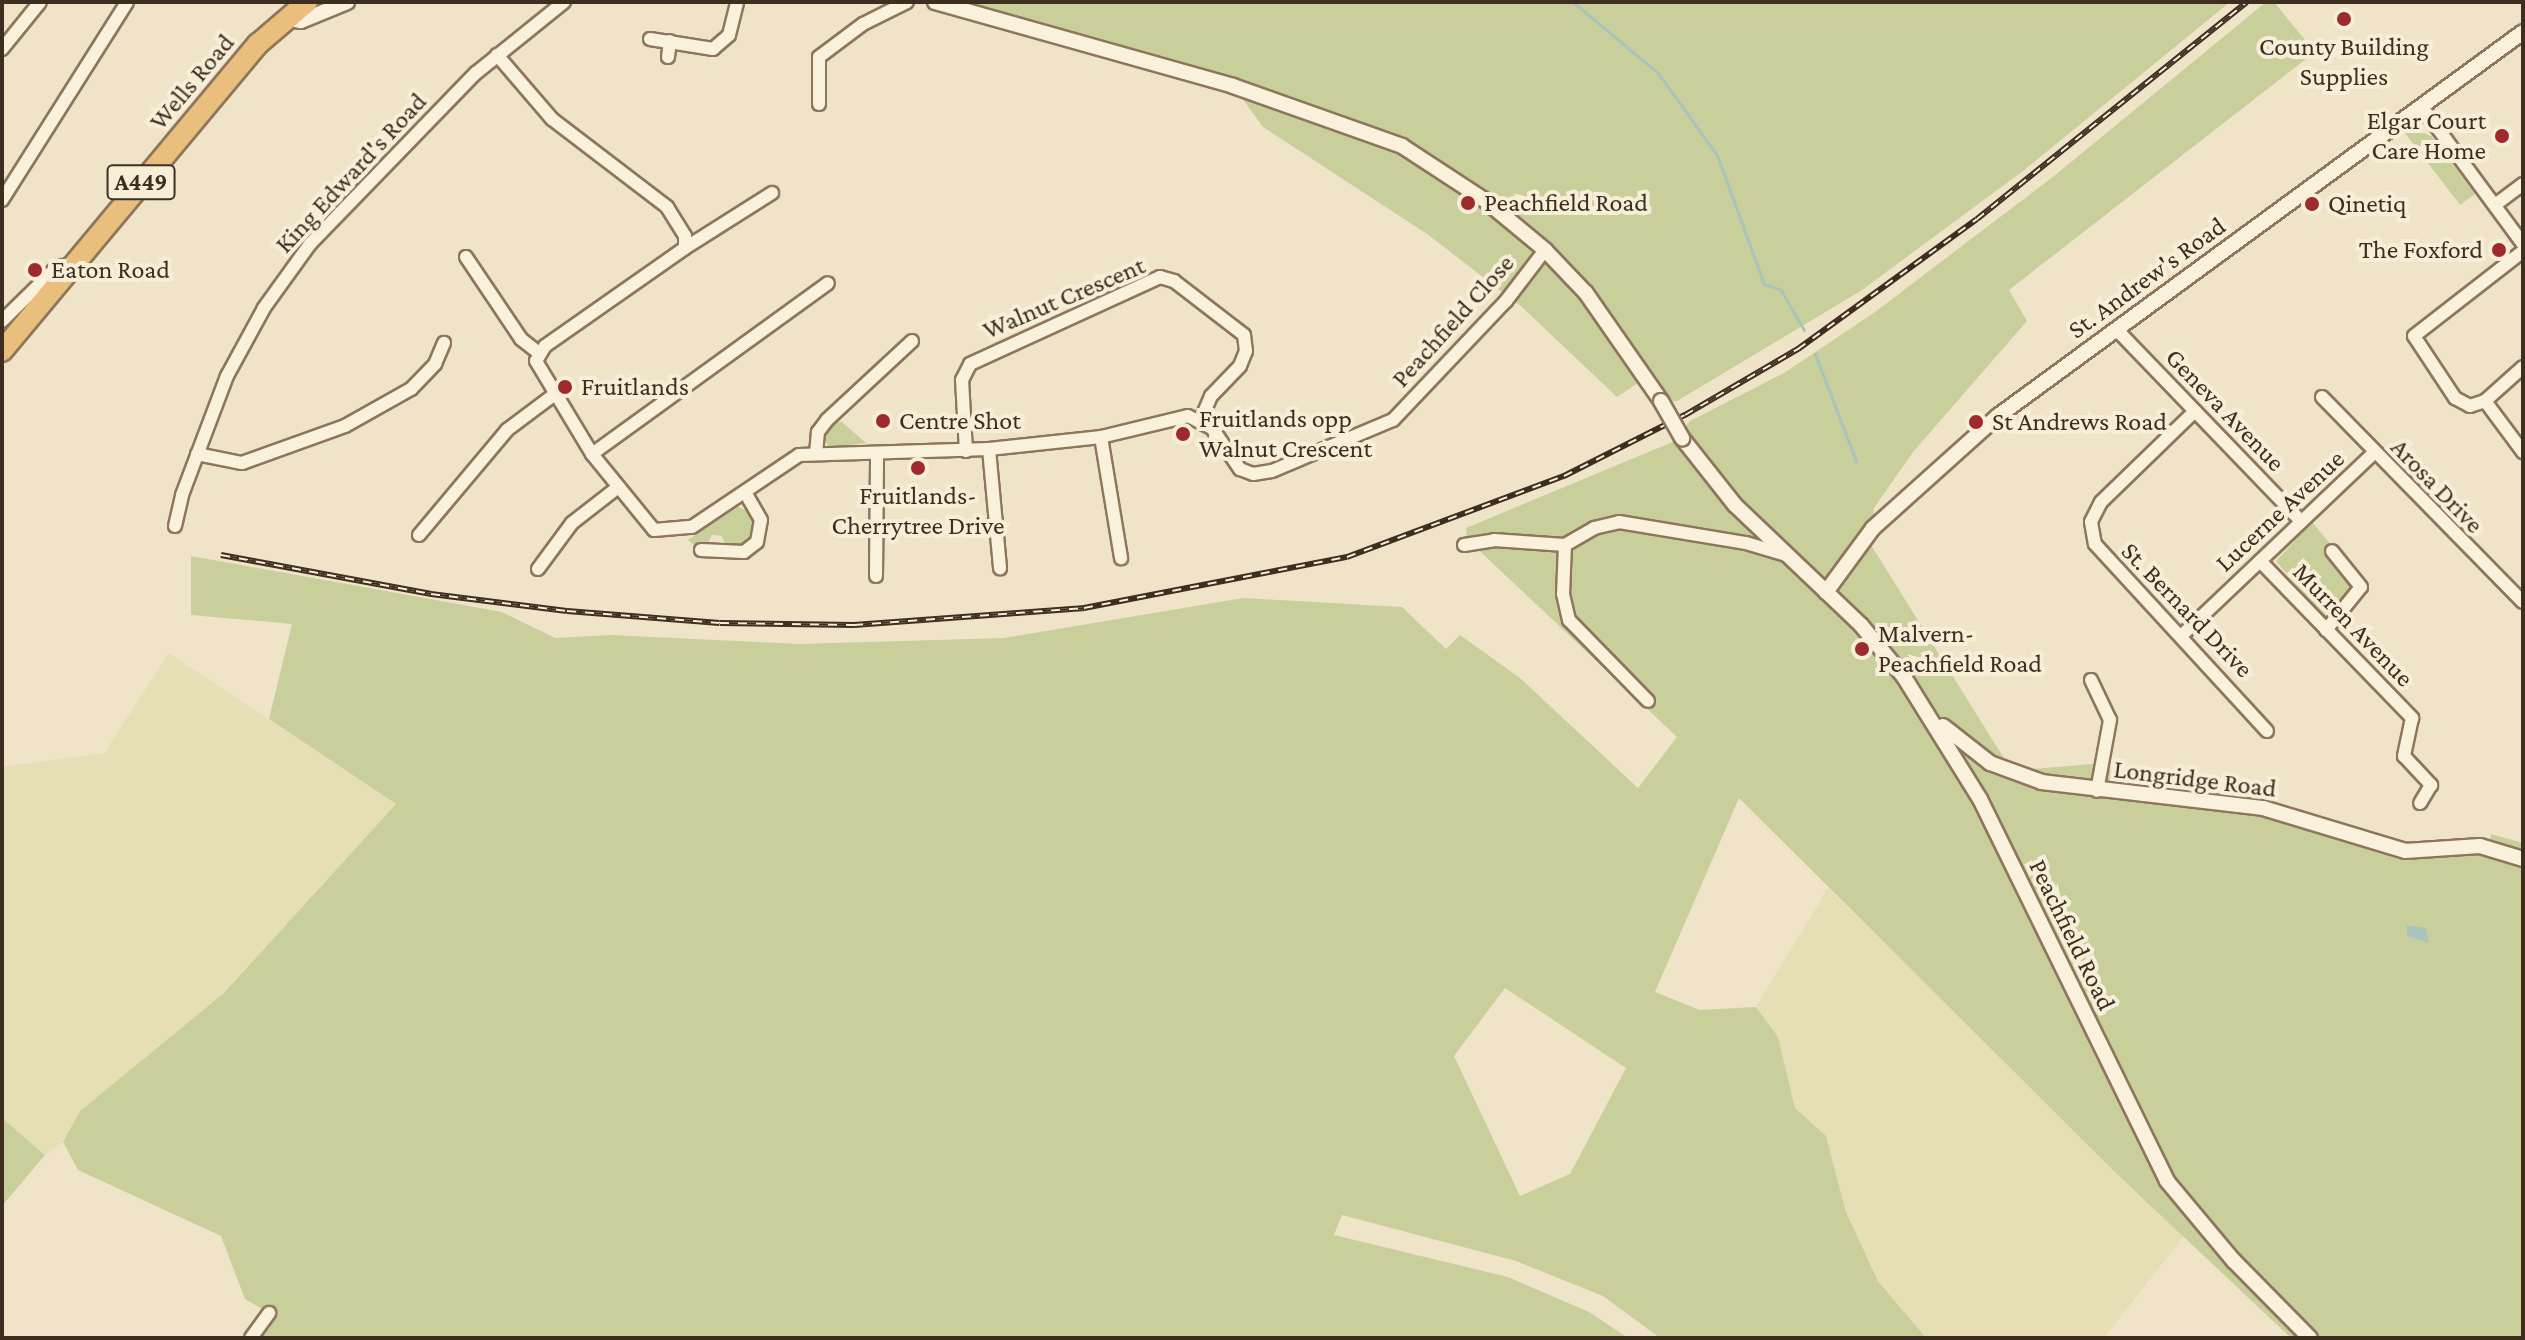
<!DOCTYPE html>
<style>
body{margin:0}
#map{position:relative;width:2525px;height:1340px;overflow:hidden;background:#f0e4c8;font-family:"Crimson Pro",serif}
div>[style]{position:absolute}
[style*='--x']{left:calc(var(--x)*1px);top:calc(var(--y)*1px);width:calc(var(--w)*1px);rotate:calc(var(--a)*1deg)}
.farmland>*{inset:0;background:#e6deb5}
.green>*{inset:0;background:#c9cf9b}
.water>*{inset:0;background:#a9c4bc}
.stream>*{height:3px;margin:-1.5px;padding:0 1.5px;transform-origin:1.5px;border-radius:1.5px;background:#a9c4bc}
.roads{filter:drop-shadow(2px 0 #8d765c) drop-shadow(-2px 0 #8d765c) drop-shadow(0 2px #8d765c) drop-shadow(0 -2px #8d765c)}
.minor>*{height:12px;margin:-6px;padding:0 6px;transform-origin:6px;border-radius:6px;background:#faf1dc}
.tertiary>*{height:14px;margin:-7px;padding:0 7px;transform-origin:7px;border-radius:7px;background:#faf1dc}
.trunk>*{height:20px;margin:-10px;padding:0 10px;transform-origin:10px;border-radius:10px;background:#eabe7c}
.rail>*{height:6px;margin-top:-3px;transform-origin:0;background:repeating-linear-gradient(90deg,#f7eed8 0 9px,#3d2e20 0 18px);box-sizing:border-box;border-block:2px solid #3d2e20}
.bridges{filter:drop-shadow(2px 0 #8d765c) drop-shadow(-2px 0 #8d765c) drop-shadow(0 2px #8d765c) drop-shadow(0 -2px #8d765c)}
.tertiary-bridge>*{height:14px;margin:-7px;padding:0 7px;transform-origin:7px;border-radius:7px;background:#faf1dc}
.dots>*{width:22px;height:22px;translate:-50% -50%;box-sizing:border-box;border:4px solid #f7eed8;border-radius:50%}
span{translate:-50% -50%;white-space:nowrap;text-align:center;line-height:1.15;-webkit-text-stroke:8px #f7eed8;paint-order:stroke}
.shield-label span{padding:2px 6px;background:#f7eed8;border:2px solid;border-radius:6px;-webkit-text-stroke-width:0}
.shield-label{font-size:24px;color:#3d2e20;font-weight:700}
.poi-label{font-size:26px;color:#3d2e20}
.right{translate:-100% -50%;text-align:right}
.left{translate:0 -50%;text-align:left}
.street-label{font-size:26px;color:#3d2e20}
.frame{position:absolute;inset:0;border:4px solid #3d2e20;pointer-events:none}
</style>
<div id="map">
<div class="farmland">
<div style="clip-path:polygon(169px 653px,396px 804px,224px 993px,80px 1111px,63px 1142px,45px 1155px,2px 1118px,2px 767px,104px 753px)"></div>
<div style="clip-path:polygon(1828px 888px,2184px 1236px,2104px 1338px,1926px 1338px,1878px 1281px,1846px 1212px,1826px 1136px,1795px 1108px,1778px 1037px,1756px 1007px)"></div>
</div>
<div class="green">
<div style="clip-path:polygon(935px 2px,2230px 2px,2023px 171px,1862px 290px,1677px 401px,1654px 403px,1638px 383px,1617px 397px,1522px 307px,1427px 234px,1263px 127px,1233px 86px)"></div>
<div style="clip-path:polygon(evenodd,2266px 2px,2274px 2px,2315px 52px,2009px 290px,2027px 321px,1913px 452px,1874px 508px,1871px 545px,2020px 784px,2265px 814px,2438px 855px,2476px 854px,2523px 866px,2523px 1338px,2291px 1338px,2118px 1175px,1739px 798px,1655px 992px,1700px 1010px,1756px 1007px,1778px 1037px,1795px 1108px,1826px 1136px,1846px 1212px,1878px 1281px,1926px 1338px,1660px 1338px,1603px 1296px,1516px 1261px,1342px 1215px,1334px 1235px,1508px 1277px,1589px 1312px,1628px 1338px,259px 1338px,269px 1313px,245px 1299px,221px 1236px,78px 1170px,63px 1142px,80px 1111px,224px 993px,396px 804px,269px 719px,292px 624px,191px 615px,191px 556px,502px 612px,555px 638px,610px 635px,799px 644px,1004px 638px,1243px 598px,1402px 607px,1446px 649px,1460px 635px,1520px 678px,1638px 788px,1677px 737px,1467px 539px,1466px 528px,1675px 441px,1690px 421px,1784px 373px,1875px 312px,2054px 176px,2266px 2px,1505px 988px,1626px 1068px,1570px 1174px,1520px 1196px,1454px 1056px,1505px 988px)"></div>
<div style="clip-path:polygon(2414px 129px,2431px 136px,2475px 194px,2460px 205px,2405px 133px)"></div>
<div style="clip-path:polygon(835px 421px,842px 422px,866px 443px,829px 448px,822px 435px)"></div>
<div style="clip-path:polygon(738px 507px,752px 513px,756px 522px,749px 546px,726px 547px,722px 536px,712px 535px,708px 544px,696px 547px,688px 540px)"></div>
<div style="clip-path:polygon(2312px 522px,2333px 547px,2357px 588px,2332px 619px,2325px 619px,2276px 561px)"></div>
<div style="clip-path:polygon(2108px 764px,2116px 787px,2019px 770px,2093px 764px)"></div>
<div style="clip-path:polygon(2491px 834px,2523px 843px,2523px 852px,2490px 841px)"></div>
<div style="clip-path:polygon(2px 1118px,45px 1155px,2px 1206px)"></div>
</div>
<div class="water">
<div style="clip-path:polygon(2407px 925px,2426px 928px,2429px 943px,2407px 936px)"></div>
</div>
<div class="stream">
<div style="--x:1573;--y:2;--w:111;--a:39.9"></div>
<div style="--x:1658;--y:73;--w:101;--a:54.3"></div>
<div style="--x:1717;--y:155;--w:137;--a:70"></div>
<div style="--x:1764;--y:284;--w:18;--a:19"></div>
<div style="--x:1781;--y:290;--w:46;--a:60.1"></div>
<div style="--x:1815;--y:354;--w:115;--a:69"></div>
</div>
<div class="roads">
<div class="minor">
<div style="--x:650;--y:39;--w:64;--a:9"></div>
<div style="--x:713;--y:49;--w:21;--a:-41"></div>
<div style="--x:729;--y:35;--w:34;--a:-76"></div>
<div style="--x:2;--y:49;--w:60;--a:-51"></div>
<div style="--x:497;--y:55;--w:84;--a:49.3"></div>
<div style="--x:552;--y:119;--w:145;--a:37.4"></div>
<div style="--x:667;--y:207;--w:34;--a:58"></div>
<div style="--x:685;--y:236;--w:12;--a:90"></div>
<div style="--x:685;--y:248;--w:171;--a:145"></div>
<div style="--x:545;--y:346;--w:17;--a:121"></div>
<div style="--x:536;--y:361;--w:109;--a:58.9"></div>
<div style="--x:592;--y:454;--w:98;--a:50.8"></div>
<div style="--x:654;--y:530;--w:38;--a:-5"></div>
<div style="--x:692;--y:527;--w:129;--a:-33.9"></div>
<div style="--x:799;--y:455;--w:190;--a:-1.8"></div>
<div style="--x:989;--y:449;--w:113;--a:-6.1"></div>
<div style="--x:1101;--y:437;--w:89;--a:-13.6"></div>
<div style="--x:1188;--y:416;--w:27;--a:27"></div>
<div style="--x:1212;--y:428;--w:50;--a:55.7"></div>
<div style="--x:1240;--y:469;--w:14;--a:21"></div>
<div style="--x:1253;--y:474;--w:19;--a:-9"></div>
<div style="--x:1272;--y:471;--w:131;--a:-22.9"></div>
<div style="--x:1393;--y:420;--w:164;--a:-46.5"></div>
<div style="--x:1506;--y:301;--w:64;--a:-52.6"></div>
<div style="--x:668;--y:57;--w:16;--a:-83"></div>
<div style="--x:819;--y:104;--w:47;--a:-90"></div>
<div style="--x:819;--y:57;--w:55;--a:-36.9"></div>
<div style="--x:863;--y:24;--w:49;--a:-26.6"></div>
<div style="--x:2422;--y:107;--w:170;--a:53.6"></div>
<div style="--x:2;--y:200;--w:234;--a:-57.7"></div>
<div style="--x:2495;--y:205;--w:35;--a:-37"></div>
<div style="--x:685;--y:248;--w:103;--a:-32.3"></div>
<div style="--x:466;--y:257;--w:99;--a:56.1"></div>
<div style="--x:521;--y:339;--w:24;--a:38"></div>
<div style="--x:2;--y:321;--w:76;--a:-44.5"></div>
<div style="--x:56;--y:268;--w:16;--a:-15"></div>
<div style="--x:2117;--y:330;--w:265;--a:46.1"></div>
<div style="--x:2523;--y:367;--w:51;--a:138.2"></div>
<div style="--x:2485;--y:401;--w:64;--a:53.3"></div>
<div style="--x:2322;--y:397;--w:287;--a:45.6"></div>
<div style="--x:2485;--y:401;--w:16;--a:162"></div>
<div style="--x:2470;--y:406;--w:17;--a:-152"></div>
<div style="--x:2455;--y:398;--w:74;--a:-123.5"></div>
<div style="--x:2414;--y:336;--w:138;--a:-37.9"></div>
<div style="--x:2195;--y:411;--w:131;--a:135.9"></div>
<div style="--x:2101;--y:502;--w:22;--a:117"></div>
<div style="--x:2091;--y:522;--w:22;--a:80"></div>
<div style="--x:2095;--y:544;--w:254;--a:47.4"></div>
<div style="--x:1101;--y:437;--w:123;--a:80.6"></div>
<div style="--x:989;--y:449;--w:120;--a:84.7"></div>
<div style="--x:966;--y:451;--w:71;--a:-93.2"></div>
<div style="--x:962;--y:380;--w:18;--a:-63"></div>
<div style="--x:970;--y:364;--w:209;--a:-24.6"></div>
<div style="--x:1160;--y:277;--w:15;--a:16"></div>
<div style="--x:1174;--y:281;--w:88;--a:37.6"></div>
<div style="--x:1244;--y:335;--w:16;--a:83"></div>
<div style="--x:1246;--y:351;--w:16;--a:112"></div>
<div style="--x:1240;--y:366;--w:42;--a:134"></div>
<div style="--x:1211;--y:396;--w:26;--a:113"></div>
<div style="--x:197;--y:454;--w:46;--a:11.3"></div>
<div style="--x:242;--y:463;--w:109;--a:-19.8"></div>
<div style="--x:345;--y:426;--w:76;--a:-29.3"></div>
<div style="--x:411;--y:389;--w:35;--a:-46"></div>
<div style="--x:435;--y:364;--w:23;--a:-67"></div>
<div style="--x:592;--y:454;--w:291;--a:-35.9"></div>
<div style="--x:816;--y:454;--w:22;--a:-85"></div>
<div style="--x:818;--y:432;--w:15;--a:-53"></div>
<div style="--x:827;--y:420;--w:116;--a:-42.9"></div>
<div style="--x:175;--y:526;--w:32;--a:-77"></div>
<div style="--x:182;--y:495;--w:127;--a:-69.3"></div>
<div style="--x:227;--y:376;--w:77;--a:-61.4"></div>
<div style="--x:264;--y:308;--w:79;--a:-54.3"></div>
<div style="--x:310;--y:244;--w:238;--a:-45.9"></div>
<div style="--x:476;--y:73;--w:113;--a:-38.9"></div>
<div style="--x:419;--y:535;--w:137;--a:-50"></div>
<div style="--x:507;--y:430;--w:60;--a:-36.9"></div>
<div style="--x:1464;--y:545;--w:30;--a:-9"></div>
<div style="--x:1494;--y:540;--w:71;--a:4"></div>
<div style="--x:1565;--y:545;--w:34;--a:-30"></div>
<div style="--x:1594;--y:528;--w:26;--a:-13"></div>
<div style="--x:1619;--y:522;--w:129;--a:9.4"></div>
<div style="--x:1746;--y:543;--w:42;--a:16.7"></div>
<div style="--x:1565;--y:545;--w:49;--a:92.3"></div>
<div style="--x:1563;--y:594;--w:27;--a:77"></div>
<div style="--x:1569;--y:620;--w:113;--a:45.7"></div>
<div style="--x:701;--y:550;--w:43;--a:2.7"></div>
<div style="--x:744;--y:552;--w:16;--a:-38"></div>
<div style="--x:757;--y:542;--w:22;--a:-80"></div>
<div style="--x:761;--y:520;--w:32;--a:-120"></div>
<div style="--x:2260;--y:561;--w:219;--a:45.9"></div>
<div style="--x:2412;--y:718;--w:39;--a:102"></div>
<div style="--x:2404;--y:756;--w:40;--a:47"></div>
<div style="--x:2431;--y:785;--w:21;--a:121"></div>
<div style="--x:538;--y:569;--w:57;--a:-53.5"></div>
<div style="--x:572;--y:523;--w:57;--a:-37.9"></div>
<div style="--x:876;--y:576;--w:122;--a:-89.5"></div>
<div style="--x:2326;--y:630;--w:55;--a:-50.9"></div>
<div style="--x:2361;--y:587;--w:46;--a:-128.9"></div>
<div style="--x:2181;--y:636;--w:267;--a:-43.5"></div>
<div style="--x:2091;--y:680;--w:44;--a:64.6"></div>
<div style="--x:2110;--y:720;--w:72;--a:100.4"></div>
<div style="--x:251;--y:1338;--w:31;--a:-54"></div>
</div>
<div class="tertiary">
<div style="--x:935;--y:2;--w:310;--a:15.7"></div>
<div style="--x:1233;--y:86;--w:179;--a:19.5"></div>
<div style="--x:1402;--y:146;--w:100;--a:33.2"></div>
<div style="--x:1486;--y:201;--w:77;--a:39.7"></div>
<div style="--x:1545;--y:250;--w:59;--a:46.4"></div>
<div style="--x:1586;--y:293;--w:131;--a:55.2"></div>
<div style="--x:285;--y:18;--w:16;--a:11"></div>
<div style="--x:301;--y:21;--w:50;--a:-22.4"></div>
<div style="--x:1682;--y:438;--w:85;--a:51.7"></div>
<div style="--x:1735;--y:505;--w:174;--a:43.6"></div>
<div style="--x:1861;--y:625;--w:67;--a:50.4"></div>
<div style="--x:1904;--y:677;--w:144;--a:58.1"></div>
<div style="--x:1980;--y:799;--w:425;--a:63.9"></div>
<div style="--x:2167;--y:1181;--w:104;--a:50.1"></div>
<div style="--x:2234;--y:1261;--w:108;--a:45.4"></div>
<div style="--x:1826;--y:592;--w:79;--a:-53.7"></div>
<div style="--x:1873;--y:528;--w:168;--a:-41.9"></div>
<div style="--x:1998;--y:416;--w:650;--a:-36.18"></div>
<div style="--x:1943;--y:726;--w:60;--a:38.2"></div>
<div style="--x:1990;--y:763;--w:55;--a:20.1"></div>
<div style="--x:2042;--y:782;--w:223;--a:6.7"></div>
<div style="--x:2263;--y:808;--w:148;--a:16.8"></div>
<div style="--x:2405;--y:851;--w:75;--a:-3.8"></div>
<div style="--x:2480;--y:846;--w:45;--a:16.8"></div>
</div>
<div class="trunk">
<div style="--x:2;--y:351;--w:400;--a:-50.2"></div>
<div style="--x:258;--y:44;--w:65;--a:-40.6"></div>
</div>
</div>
<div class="rail">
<div style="--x:221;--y:555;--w:214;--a:10.5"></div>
<div style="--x:431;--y:594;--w:137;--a:7.1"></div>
<div style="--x:567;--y:611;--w:153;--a:4.5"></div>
<div style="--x:720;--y:623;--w:134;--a:0.9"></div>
<div style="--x:854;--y:625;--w:231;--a:-4.2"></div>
<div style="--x:1084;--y:608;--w:268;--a:-11"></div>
<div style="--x:1347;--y:557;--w:232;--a:-20.5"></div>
<div style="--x:1564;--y:476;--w:136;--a:-26.8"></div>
<div style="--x:1685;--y:415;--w:131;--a:-30.3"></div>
<div style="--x:1798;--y:349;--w:221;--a:-36"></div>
<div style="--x:1977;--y:219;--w:346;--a:-38.8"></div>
</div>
<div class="bridges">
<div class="tertiary-bridge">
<div style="--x:1661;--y:401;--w:43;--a:60.4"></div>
</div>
</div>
<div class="dots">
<div style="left:2344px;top:19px;background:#9e2a2b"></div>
<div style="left:2502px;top:136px;background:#9e2a2b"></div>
<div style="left:1468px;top:203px;background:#9e2a2b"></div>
<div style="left:2312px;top:204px;background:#9e2a2b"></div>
<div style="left:2499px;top:250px;background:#9e2a2b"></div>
<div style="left:35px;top:270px;background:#9e2a2b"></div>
<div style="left:565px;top:387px;background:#9e2a2b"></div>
<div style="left:883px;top:421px;background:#9e2a2b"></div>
<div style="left:1976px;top:422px;background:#9e2a2b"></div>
<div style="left:1183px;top:434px;background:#9e2a2b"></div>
<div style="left:918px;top:468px;background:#9e2a2b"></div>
<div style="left:1862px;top:649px;background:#9e2a2b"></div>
</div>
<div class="shield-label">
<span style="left:141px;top:182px">A449</span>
</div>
<div class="poi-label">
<span style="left:2344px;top:62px">County Building<br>Supplies</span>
<span class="right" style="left:2486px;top:136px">Elgar Court<br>Care Home</span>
<span class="left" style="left:1484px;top:203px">Peachfield Road</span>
<span class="left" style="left:2328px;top:204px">Qinetiq</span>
<span class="right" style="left:2483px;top:250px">The Foxford</span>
<span class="left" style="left:51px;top:270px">Eaton Road</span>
<span class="left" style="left:581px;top:387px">Fruitlands</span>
<span class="left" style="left:1199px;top:434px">Fruitlands opp<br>Walnut Crescent</span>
<span class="left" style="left:899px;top:421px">Centre Shot</span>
<span class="left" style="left:1992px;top:422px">St Andrews Road</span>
<span style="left:918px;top:511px">Fruitlands-<br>Cherrytree Drive</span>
<span class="left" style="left:1878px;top:649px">Malvern-<br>Peachfield Road</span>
</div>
<div class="street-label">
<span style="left:192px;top:82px;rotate:-50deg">Wells Road</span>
<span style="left:351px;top:173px;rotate:-47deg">King Edward's Road</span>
<span style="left:2147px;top:278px;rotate:-36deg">St. Andrew's Road</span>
<span style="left:1064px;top:298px;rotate:-23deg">Walnut Crescent</span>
<span style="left:1453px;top:321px;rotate:-48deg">Peachfield Close</span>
<span style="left:2225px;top:410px;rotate:46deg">Geneva Avenue</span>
<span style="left:2437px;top:486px;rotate:46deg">Arosa Drive</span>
<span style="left:2280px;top:511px;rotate:-43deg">Lucerne Avenue</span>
<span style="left:2187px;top:610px;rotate:46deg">St. Bernard Drive</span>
<span style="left:2353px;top:625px;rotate:46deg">Murren Avenue</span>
<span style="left:2195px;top:779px;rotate:7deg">Longridge Road</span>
<span style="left:2072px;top:935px;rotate:64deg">Peachfield Road</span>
</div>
<div class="frame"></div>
</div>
